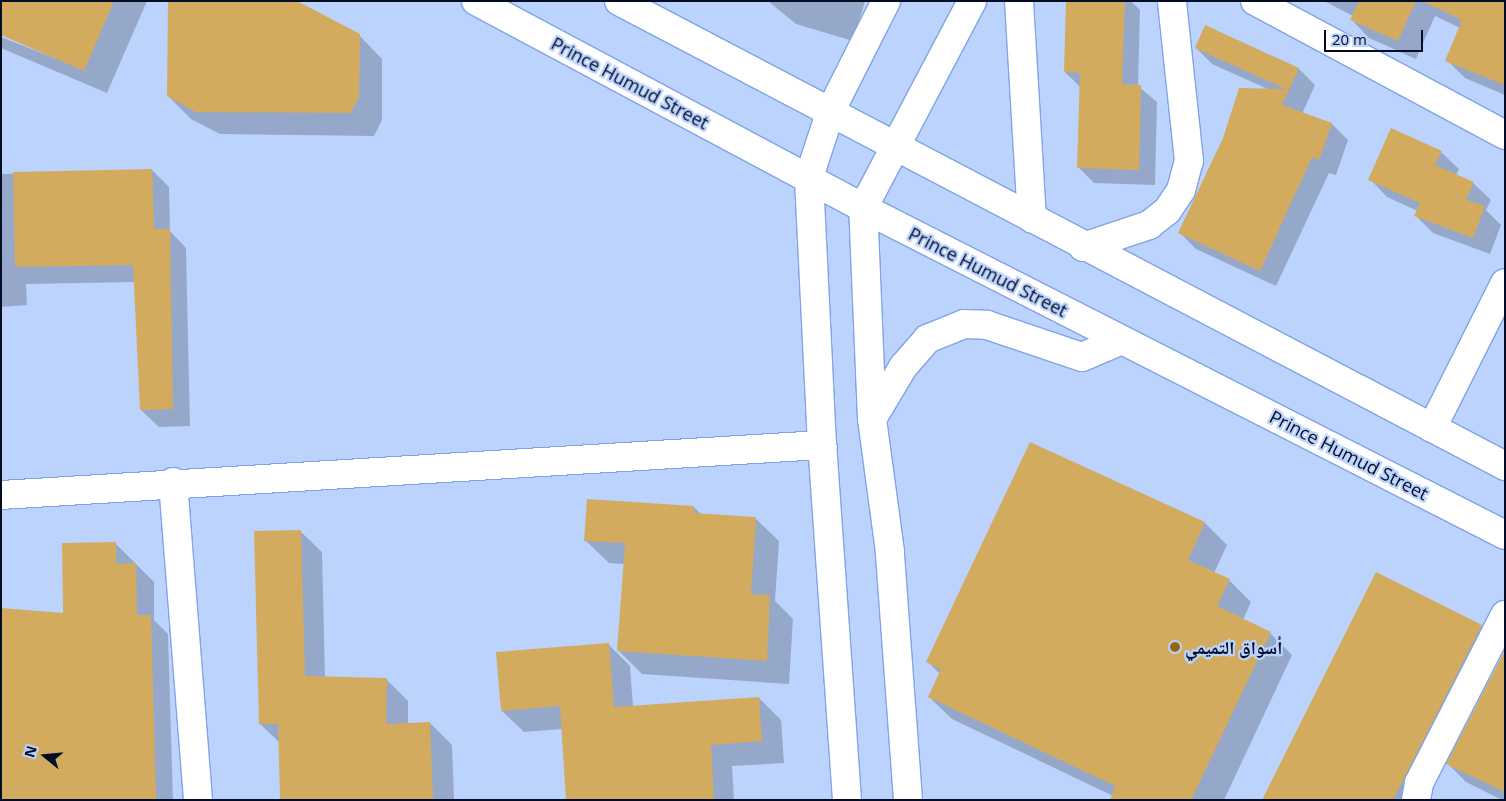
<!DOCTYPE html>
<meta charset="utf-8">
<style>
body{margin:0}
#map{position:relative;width:1506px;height:801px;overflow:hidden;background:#bcd3fd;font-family:"Open Sans","Noto Naskh Arabic",sans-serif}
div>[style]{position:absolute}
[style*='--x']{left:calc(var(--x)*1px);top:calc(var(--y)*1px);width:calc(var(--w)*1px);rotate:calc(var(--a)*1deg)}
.shadow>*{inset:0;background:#0003}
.building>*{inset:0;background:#d3ab5f}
.roads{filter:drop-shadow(1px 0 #7fa3e5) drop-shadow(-1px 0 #7fa3e5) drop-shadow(0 1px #7fa3e5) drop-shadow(0 -1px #7fa3e5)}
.minor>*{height:28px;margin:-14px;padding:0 14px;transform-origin:14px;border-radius:14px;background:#fff}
.dots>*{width:14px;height:14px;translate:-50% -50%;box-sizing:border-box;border:2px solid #bcd3fd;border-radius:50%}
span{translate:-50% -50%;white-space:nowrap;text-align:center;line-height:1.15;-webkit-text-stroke:4.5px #bcd3fd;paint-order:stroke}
.street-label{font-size:18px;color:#030d25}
.poi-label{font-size:18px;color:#030d25;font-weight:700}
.left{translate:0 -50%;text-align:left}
.frame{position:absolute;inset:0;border:2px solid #030d25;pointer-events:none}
.north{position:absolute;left:20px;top:731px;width:50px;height:50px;-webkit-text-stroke:4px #bcd3fd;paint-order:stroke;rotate:287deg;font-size:14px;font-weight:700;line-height:20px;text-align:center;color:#030d25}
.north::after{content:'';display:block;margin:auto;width:18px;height:22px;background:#030d25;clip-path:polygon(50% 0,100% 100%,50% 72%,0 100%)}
.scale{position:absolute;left:1324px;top:30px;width:99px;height:22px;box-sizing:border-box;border:2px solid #030d25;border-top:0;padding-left:6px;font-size:15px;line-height:18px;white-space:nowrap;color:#030d25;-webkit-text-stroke:4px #bcd3fd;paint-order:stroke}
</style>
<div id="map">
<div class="shadow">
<div style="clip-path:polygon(1px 1px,147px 1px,107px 93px,1px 48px,1px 37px,90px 72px,1px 34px)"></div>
<div style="clip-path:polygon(768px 1px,865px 1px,853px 41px,796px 24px)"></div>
<div style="clip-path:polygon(1067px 1px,1131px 1px,1140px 10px,1138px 86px,1157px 102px,1155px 185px,1094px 183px,1078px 167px,1081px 88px,1065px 72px)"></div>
<div style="clip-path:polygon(1324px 1px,1505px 1px,1505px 95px,1465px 78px,1447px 60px,1460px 28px,1435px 16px,1416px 59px,1369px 38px,1352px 20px,1353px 16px)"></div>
<div style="clip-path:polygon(359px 35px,382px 59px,382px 120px,374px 136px,220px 134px,191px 119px,168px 96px)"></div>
<div style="clip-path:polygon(1196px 48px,1299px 69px,1315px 85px,1302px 114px,1332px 124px,1348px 140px,1336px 175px,1329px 173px,1276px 286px,1196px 249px,1180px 233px,1270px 90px,1212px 64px)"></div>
<div style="clip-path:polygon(1441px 152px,1459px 169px,1456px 175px,1473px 183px,1491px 200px,1486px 210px,1501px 225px,1490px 254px,1433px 233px,1416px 216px,1418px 211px,1387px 197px,1370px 179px)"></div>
<div style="clip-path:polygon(152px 170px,169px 187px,170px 231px,186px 248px,190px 426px,159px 427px,141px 410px,135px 282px,26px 284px,27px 305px,1px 307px,1px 174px)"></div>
<div style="clip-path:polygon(694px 507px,701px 514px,755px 518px,779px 541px,775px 601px,793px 619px,789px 684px,642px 674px,619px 651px,624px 564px,609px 563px,585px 540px)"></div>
<div style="clip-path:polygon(1205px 523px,1227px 545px,1214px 573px,1229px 580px,1251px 602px,1243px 620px,1270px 633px,1292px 655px,1224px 800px,1111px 800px,1113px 796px,952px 719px,929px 697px,940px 674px,927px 661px)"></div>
<div style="clip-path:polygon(300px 531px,322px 552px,325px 678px,387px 680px,408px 701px,408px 724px,430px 723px,452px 745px,454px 800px,282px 800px,280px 743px,260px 724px)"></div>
<div style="clip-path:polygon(115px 543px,154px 582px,154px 620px,168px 634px,173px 800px,1px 800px,64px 614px)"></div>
<div style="clip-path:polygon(1480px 626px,1502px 648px,1426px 800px,1264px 800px)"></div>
<div style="clip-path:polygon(608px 644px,630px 666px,633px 707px,759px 698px,781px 720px,784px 763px,732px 766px,734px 800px,567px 800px,562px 729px,524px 732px,502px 711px)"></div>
<div style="clip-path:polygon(1505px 660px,1505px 800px,1502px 800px,1466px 782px,1448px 764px)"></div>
</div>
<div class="building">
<div style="clip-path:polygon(1px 1px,114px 1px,84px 71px,1px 35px)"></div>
<div style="clip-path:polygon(168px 1px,297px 1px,360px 34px,359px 97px,351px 113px,196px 112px,167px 96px)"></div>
<div style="clip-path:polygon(1066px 1px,1125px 1px,1122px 84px,1141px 85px,1139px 170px,1077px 168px,1080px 73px,1064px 72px)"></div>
<div style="clip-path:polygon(1359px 1px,1416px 1px,1398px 41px,1350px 20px)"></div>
<div style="clip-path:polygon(1422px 1px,1505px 1px,1505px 85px,1445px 61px,1462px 20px)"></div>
<div style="clip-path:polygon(1205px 25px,1299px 68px,1282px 105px,1332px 123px,1319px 160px,1312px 157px,1260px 271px,1178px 233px,1223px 138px,1239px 88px,1286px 89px,1195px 48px)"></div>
<div style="clip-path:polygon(1391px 128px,1442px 151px,1435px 165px,1474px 182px,1466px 200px,1485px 206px,1473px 238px,1414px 216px,1420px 203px,1368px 180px)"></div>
<div style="clip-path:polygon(152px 169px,154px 229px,170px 229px,173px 409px,140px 410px,133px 265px,15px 267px,13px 172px)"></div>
<div style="clip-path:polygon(1030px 442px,1205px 522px,1188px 560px,1230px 579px,1217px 606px,1271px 632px,1191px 800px,1110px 800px,1115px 786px,928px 697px,941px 669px,926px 662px)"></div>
<div style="clip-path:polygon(587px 499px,694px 506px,694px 513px,756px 517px,751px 594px,770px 595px,767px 661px,617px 651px,625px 543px,584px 541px)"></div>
<div style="clip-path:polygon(301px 530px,305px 676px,387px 678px,386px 724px,430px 722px,433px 800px,280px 800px,278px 724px,259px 724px,254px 531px)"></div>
<div style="clip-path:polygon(116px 542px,116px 564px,136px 563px,137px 615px,151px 615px,156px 800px,1px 800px,1px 608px,63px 613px,62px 543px)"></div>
<div style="clip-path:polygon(1376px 572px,1482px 625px,1393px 800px,1262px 800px)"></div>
<div style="clip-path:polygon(609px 643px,614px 707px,759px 697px,762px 741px,711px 745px,714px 800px,566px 800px,560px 706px,501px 711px,496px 652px)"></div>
<div style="clip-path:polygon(1505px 650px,1505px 792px,1446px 764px)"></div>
</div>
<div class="roads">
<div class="minor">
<div style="--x:476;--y:1;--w:439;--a:28.1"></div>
<div style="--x:863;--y:208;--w:720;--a:26.99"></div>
<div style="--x:619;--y:1;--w:1001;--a:27.69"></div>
<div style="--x:1019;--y:1;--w:218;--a:86.6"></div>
<div style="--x:1255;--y:1;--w:284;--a:28.2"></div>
<div style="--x:1083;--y:247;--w:70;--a:-18.4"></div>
<div style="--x:1149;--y:225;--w:23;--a:-38"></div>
<div style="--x:1167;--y:211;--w:25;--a:-56"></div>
<div style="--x:1181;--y:190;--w:30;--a:-75"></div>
<div style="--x:1189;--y:161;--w:161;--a:-96.1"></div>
<div style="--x:872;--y:419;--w:61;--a:-59.2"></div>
<div style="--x:903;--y:367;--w:37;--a:-49"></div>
<div style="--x:927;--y:339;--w:40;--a:-22"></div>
<div style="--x:964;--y:324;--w:23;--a:2"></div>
<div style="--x:987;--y:325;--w:100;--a:18.6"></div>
<div style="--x:1082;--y:357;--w:43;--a:-23"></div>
<div style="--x:1432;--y:428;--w:162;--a:-63.3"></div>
<div style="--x:173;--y:482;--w:319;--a:85.5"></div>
<div style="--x:1;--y:495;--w:823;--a:-3.49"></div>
<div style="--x:847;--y:800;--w:356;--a:-94"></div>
<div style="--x:822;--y:445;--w:268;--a:-92.8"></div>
<div style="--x:809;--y:177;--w:71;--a:-71.8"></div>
<div style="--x:831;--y:110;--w:122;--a:-63.2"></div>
<div style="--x:908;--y:800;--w:249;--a:-94.2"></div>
<div style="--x:890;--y:552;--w:134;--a:-97.7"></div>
<div style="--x:872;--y:419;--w:211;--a:-92.4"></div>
<div style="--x:863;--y:208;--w:234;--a:-62.2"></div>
<div style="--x:1416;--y:800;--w:17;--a:-80"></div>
<div style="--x:1419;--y:783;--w:189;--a:-62.9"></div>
</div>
</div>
<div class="dots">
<div style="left:1175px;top:647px;background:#8f690f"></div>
</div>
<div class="street-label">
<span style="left:630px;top:83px;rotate:28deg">Prince Humud Street</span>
<span style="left:988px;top:272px;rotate:27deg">Prince Humud Street</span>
<span style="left:1349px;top:455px;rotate:27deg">Prince Humud Street</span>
</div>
<div class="poi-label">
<span class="left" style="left:1185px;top:647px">أسواق التميمي</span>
</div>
<div class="frame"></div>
<div class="north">N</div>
<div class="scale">20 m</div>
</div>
